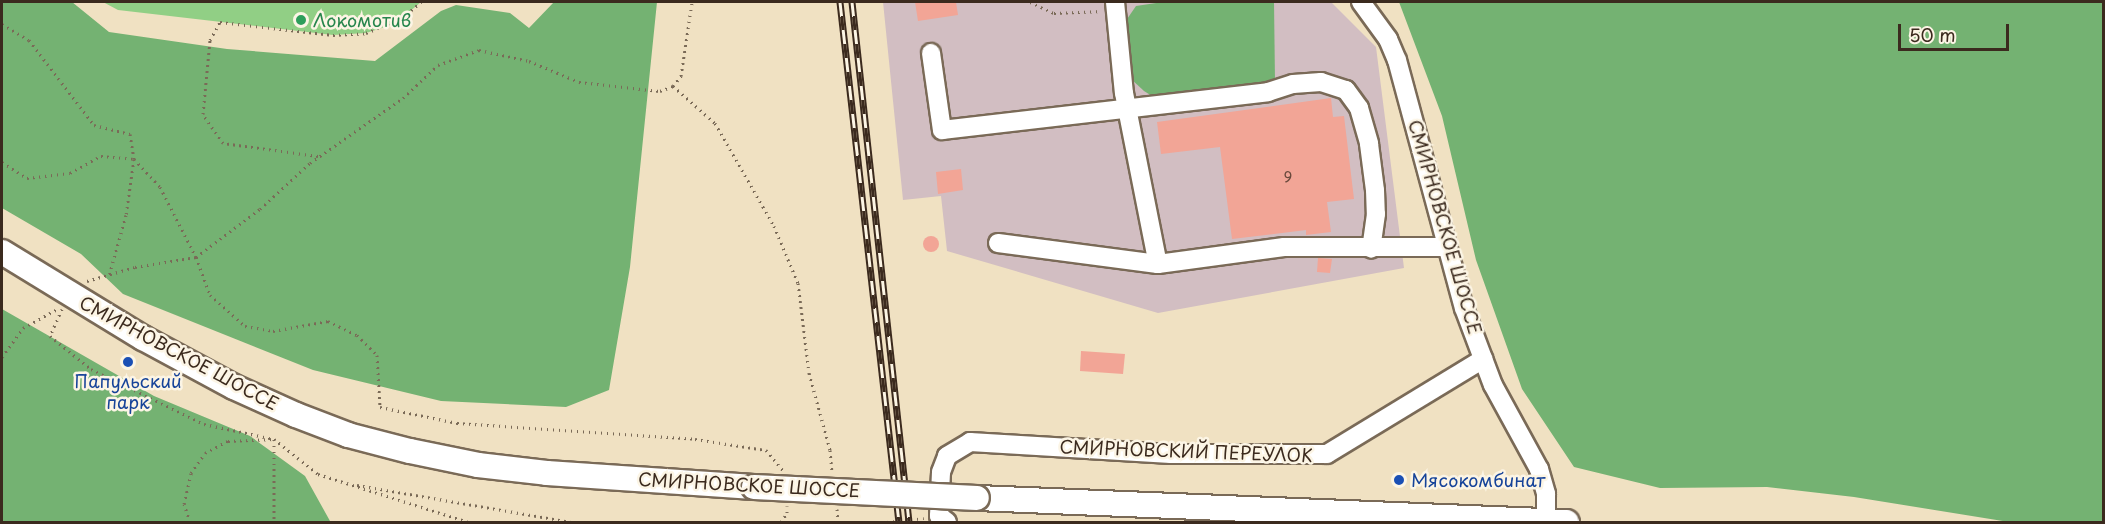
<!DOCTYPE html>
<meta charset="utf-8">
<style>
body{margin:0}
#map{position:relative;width:2105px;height:524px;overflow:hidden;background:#f0e1c2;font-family:"Playpen Sans",sans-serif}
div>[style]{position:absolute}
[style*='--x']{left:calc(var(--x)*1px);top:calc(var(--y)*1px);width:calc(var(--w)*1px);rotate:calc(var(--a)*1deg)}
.industrial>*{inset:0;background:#d2bec2}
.green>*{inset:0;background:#91cf85}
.forest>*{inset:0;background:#74b272}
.building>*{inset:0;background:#f2a596}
.round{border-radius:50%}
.path>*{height:3px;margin-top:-1.5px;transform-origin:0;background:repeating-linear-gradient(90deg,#7a6a57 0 1.5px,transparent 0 6px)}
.roads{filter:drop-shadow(2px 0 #7a6a57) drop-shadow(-2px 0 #7a6a57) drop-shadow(0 2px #7a6a57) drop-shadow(0 -2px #7a6a57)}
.minor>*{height:18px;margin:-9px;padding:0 9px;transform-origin:9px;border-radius:9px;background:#fff}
.major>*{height:24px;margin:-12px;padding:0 12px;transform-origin:12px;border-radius:12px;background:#fff}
.rail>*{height:7px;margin-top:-3.5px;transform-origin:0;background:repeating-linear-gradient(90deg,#fcf5e5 0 14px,#3b2a1e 0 28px);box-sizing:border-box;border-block:2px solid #3b2a1e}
.bridges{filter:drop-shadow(2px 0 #7a6a57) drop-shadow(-2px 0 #7a6a57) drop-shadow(0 2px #7a6a57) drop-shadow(0 -2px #7a6a57)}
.major-bridge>*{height:24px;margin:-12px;padding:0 12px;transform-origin:12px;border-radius:12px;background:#fff}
.dots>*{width:16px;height:16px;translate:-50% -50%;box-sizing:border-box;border:3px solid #fcf5e5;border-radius:50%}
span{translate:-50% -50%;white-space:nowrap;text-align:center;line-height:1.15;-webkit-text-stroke:5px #fcf5e5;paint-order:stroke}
.number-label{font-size:15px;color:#69493c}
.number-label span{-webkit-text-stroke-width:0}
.leisure-label{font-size:18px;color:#27864d}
.left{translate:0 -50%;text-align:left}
.street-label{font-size:18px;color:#3b2a1e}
.transit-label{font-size:18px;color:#164399}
.frame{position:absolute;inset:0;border:3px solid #3b2a1e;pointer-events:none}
.scale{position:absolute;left:1898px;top:24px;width:111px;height:27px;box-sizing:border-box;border:3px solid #3b2a1e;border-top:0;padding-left:8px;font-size:18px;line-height:21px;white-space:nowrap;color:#3b2a1e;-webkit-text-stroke:4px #fcf5e5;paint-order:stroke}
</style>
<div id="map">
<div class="industrial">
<div style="clip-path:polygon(883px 2px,1331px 2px,1376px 47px,1404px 268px,1158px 313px,947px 251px,941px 196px,903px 200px)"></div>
</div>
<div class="green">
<div style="clip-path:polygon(103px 2px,421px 2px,402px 18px,385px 27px,366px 33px,333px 35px,118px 10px)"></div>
</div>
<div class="forest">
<div style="clip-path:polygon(2px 2px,72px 2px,109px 32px,227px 49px,375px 61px,441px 11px,456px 5px,510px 13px,529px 28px,554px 2px,657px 2px,630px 267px,609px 390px,566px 407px,441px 401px,313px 370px,123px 294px,81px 254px,2px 208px)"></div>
<div style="clip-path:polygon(1163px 2px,1274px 2px,1275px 82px,1152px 96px,1144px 91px,1130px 78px,1125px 22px,1136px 6px)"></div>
<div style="clip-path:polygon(1399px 2px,2103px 2px,2103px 522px,2009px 522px,1854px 497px,1767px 487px,1660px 488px,1574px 467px,1522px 389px,1476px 260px,1442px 116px)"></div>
<div style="clip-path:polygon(2px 309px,154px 396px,250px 436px,305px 476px,330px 521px,340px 522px,2px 522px)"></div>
</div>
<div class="building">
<div style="clip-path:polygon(915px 2px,956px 2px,958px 15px,918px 21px)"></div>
<div style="clip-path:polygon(1331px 98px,1333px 117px,1344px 116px,1354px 199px,1327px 202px,1331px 232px,1306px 235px,1306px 230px,1232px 239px,1220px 147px,1161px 154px,1157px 122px)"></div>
<div style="clip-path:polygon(961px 169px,963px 190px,938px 194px,936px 172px)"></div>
<div class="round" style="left:923px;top:236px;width:16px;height:16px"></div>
<div style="clip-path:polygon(1318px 258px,1332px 259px,1330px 273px,1317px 272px)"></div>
<div style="clip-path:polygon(1081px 351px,1125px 354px,1123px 374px,1080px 371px)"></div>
</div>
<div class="path">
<div style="--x:1030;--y:2;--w:26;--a:25"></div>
<div style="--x:1054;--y:13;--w:48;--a:-2.4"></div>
<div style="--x:2;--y:24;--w:31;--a:31"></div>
<div style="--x:29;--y:40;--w:107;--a:52.6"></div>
<div style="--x:94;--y:125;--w:37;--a:14"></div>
<div style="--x:130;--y:134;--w:25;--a:81"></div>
<div style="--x:134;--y:159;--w:57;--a:98.1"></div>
<div style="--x:126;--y:215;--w:63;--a:105.6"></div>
<div style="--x:673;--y:86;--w:56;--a:41.4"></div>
<div style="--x:715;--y:123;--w:119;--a:60.2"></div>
<div style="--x:774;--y:226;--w:62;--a:67.2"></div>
<div style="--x:798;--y:283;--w:91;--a:83"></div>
<div style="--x:809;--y:373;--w:80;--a:74.7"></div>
<div style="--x:830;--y:450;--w:23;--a:85"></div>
<div style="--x:318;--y:156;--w:96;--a:-172.2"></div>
<div style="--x:223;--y:143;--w:35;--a:-125"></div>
<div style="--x:203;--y:114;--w:74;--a:-84.6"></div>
<div style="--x:210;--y:40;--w:21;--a:-61"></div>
<div style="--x:220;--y:22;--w:114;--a:6.6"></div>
<div style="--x:333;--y:35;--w:33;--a:-3"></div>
<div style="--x:366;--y:33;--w:39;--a:-23"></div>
<div style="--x:402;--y:18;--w:25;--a:-40"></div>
<div style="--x:2;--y:162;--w:30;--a:33"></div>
<div style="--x:27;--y:178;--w:43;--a:-6.6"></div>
<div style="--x:70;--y:173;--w:35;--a:-29"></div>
<div style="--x:101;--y:156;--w:33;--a:5"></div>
<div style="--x:134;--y:159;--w:38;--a:47"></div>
<div style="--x:160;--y:187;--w:79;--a:62.8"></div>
<div style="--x:196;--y:257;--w:40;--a:69.8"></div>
<div style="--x:210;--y:295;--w:47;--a:41.5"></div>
<div style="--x:245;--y:326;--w:28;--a:10"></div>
<div style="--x:273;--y:331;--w:56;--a:-10.3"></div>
<div style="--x:328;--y:321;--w:32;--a:26"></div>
<div style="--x:357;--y:335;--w:28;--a:45"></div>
<div style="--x:377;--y:355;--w:52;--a:86.7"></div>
<div style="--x:380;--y:407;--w:79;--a:11.7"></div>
<div style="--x:457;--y:423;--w:239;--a:3.8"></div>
<div style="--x:695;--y:439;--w:72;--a:8.8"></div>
<div style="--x:766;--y:450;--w:26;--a:50"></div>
<div style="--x:87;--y:281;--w:50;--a:-16.3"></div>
<div style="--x:135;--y:267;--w:62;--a:-9.3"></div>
<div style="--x:196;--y:257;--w:80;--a:-36.9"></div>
<div style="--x:260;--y:209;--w:68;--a:-42.6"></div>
<div style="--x:310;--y:163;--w:113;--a:-35"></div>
<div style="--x:403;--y:98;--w:48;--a:-43.3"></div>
<div style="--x:438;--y:65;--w:44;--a:-20.1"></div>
<div style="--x:479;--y:50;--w:51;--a:12.4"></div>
<div style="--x:529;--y:61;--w:54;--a:22.8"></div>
<div style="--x:579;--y:82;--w:81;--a:6.3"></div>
<div style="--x:660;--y:91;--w:14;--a:-21"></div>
<div style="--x:673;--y:86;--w:13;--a:-51"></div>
<div style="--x:681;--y:76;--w:75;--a:-81.5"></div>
<div style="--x:62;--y:309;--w:30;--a:114"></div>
<div style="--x:50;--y:336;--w:53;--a:38.8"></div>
<div style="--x:91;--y:369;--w:126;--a:26"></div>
<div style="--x:204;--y:424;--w:72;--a:12.1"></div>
<div style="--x:274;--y:439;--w:56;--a:38.5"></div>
<div style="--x:318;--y:474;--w:157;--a:17.7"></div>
<div style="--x:2;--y:357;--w:36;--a:-54"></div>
<div style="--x:23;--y:328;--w:39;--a:-29"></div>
<div style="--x:357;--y:485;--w:217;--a:9.8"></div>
<div style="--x:837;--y:509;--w:13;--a:86"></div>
<div style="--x:190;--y:522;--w:19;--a:-108"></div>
<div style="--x:184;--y:504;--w:32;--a:-77"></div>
<div style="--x:191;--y:473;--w:24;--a:-55"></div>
<div style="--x:205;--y:453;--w:26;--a:-28"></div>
<div style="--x:228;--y:441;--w:46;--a:-2.5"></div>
<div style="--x:274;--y:439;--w:83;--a:90"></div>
<div style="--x:781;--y:522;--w:11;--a:-56"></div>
<div style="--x:787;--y:513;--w:7;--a:-90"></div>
<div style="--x:887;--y:522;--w:37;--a:-6"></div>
</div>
<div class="roads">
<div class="minor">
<div style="--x:1115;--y:2;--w:91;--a:84.4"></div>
<div style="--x:1124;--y:93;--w:174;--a:78.8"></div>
<div style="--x:1361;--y:2;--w:46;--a:53.9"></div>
<div style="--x:1388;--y:39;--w:23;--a:67"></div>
<div style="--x:1397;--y:60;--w:257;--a:74.9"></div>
<div style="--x:1464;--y:308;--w:82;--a:69.4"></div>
<div style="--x:1493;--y:385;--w:96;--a:61.3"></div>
<div style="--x:1539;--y:469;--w:26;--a:74"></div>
<div style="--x:1546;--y:494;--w:27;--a:90"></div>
<div style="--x:931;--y:53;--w:78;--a:81.9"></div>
<div style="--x:942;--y:130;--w:328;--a:-6.6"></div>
<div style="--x:1268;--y:92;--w:26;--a:-18"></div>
<div style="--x:1293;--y:84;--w:28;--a:-4"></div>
<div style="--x:1321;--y:82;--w:26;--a:18"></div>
<div style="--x:1346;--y:90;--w:22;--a:54"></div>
<div style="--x:1359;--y:108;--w:37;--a:74"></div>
<div style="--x:1369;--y:144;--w:46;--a:82.6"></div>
<div style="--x:1375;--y:190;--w:24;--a:88"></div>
<div style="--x:1376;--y:214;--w:35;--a:98"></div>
<div style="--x:998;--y:243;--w:161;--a:7.5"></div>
<div style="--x:1158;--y:264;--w:127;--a:-7.7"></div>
<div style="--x:1284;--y:247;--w:163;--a:0"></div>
<div style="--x:947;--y:522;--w:10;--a:-143"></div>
<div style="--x:939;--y:516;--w:44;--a:-87.4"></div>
<div style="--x:941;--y:472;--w:17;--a:-69"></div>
<div style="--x:947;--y:456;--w:27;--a:-31"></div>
<div style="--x:970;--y:442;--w:201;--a:3.4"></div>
<div style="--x:1171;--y:454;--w:156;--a:0"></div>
<div style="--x:1327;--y:454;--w:183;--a:-31.3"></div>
</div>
<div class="major">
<div style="--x:2;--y:252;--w:165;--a:31.4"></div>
<div style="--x:143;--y:338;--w:103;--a:28.3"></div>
<div style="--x:234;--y:387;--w:68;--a:24.3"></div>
<div style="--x:296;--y:415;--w:56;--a:21"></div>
<div style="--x:348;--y:435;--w:64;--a:14.5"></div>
<div style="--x:410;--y:451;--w:69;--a:11.6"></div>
<div style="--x:478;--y:465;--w:69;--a:6.6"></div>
<div style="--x:547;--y:473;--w:207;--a:3.9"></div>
<div style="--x:977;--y:498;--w:590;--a:2.33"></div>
</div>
</div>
<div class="rail">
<div style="--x:840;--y:2;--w:523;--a:83.53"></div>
<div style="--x:852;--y:2;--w:523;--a:83.74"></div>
</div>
<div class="bridges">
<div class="major-bridge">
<div style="--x:754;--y:487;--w:223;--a:2.8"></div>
</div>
</div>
<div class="dots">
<div style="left:301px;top:20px;background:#2e9e5b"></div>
<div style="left:128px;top:362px;background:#1a4fb4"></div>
<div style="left:1399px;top:480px;background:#1a4fb4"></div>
</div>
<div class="number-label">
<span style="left:1288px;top:176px">9</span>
</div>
<div class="leisure-label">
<span class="left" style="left:313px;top:20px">Локомотив</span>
</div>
<div class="street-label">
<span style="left:1445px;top:227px;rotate:74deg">СМИРНОВСКОЕ ШОССЕ</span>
<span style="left:179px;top:353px;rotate:28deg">СМИРНОВСКОЕ ШОССЕ</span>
<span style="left:1186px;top:451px;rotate:2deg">СМИРНОВСКИЙ ПЕРЕУЛОК</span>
<span style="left:749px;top:485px;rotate:3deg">СМИРНОВСКОЕ ШОССЕ</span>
</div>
<div class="transit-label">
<span style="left:128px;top:392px">Папульский<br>парк</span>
<span class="left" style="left:1411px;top:480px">Мясокомбинат</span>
</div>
<div class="frame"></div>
<div class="scale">50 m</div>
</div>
